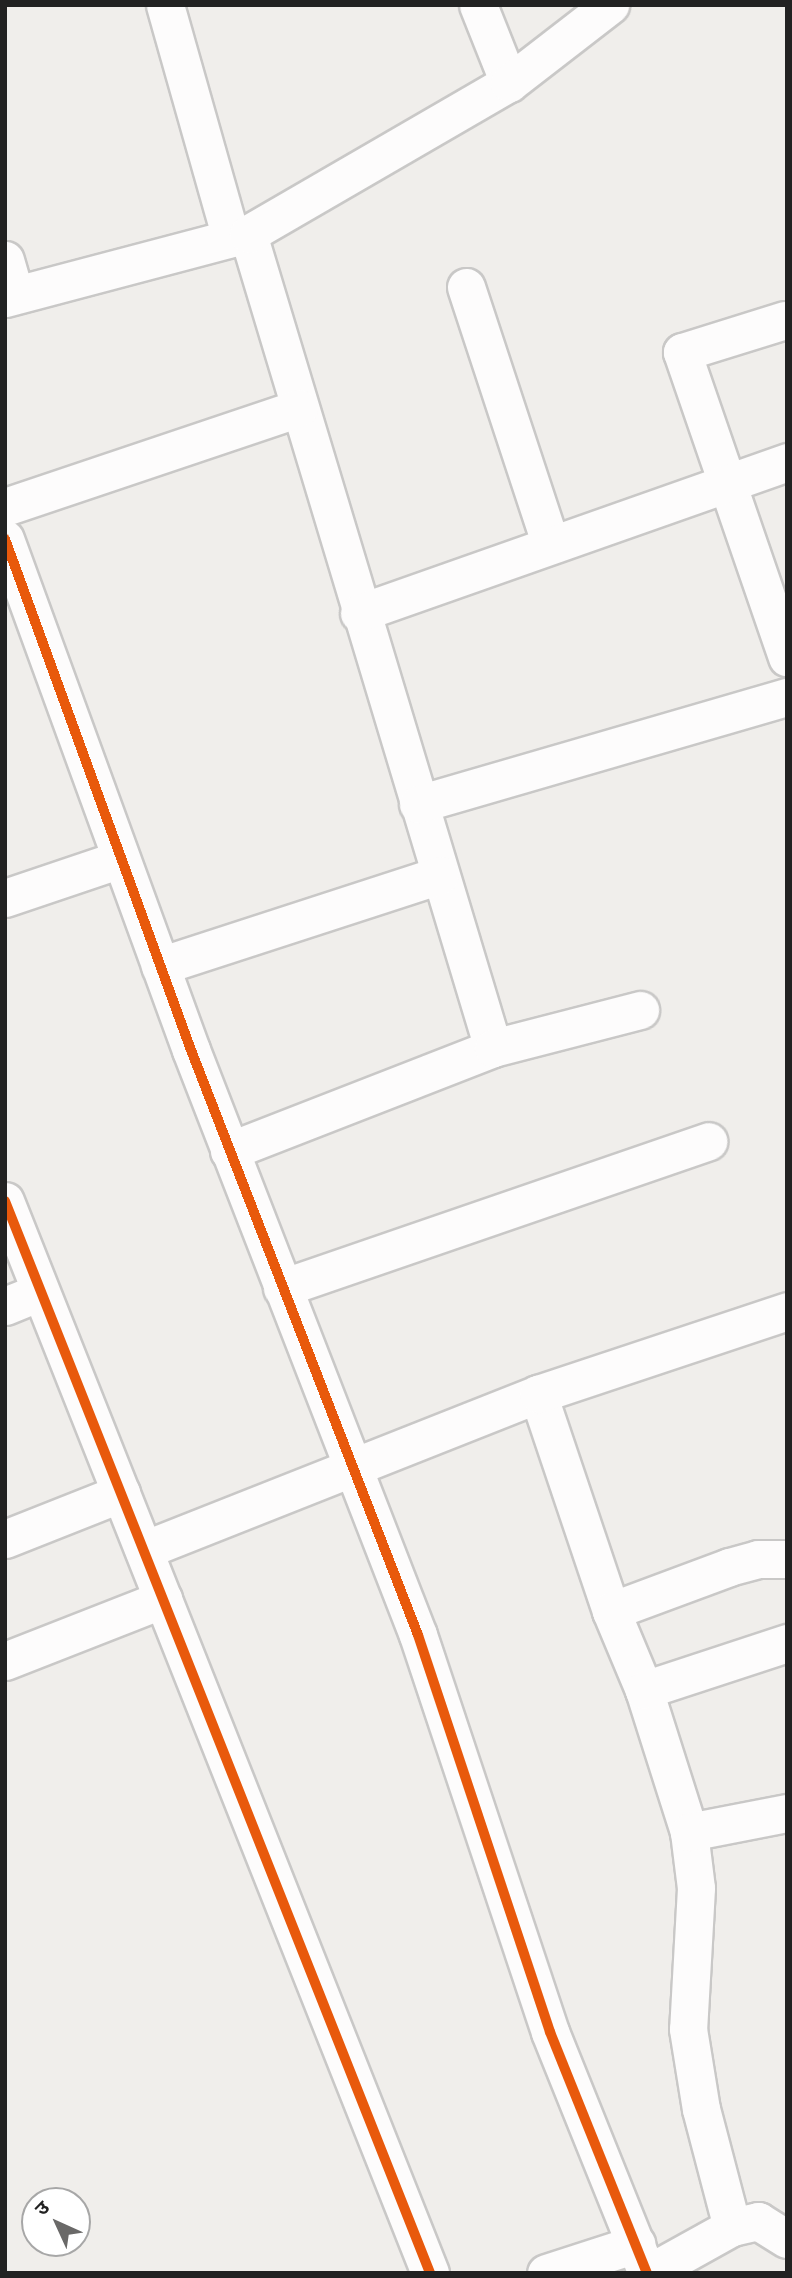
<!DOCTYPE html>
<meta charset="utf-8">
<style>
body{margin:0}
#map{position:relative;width:792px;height:2278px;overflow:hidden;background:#f0eeeb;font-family:Figtree,"Noto Sans Devanagari",sans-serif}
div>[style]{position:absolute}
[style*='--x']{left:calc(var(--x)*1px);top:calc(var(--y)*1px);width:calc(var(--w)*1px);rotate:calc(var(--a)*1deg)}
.roads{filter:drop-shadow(2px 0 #c9c8c7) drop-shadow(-2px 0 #c9c8c7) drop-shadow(0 2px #c9c8c7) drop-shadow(0 -2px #c9c8c7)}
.minor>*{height:37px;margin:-18.5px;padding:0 18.5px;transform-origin:18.5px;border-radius:18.5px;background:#fdfcfc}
.cycleway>*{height:10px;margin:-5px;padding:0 5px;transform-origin:5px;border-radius:5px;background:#e8590c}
span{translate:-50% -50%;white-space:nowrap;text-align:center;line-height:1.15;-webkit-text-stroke:5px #fff;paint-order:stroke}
.frame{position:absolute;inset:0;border:7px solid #222;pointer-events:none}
.north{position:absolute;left:21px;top:2187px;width:70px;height:70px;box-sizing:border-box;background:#fff;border:2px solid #a7a7a7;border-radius:50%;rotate:315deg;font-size:19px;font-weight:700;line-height:28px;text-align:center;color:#222}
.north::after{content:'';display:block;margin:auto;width:24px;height:32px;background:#6a6968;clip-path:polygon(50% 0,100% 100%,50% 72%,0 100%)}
</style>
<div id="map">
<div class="roads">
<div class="minor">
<div style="--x:165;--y:5;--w:242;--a:74.2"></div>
<div style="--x:478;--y:5;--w:84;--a:68.3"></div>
<div style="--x:248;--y:234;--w:850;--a:73.25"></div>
<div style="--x:5;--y:260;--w:35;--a:74"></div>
<div style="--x:466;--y:287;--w:268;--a:71.8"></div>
<div style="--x:5;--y:298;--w:251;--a:-14.8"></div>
<div style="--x:248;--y:234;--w:302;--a:-30.1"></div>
<div style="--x:509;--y:83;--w:128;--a:-37.7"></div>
<div style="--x:785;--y:320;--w:108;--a:162.7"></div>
<div style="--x:682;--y:352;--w:323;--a:71"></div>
<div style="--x:5;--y:507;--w:310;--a:-18.6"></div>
<div style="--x:5;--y:539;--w:544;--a:70"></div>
<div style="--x:191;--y:1050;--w:627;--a:68.79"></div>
<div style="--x:418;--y:1635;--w:418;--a:71.6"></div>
<div style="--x:550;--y:2032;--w:260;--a:68.1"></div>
<div style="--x:359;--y:613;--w:454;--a:-19.4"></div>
<div style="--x:418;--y:804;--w:384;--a:-16.2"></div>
<div style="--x:5;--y:898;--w:122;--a:-18.6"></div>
<div style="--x:160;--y:966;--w:294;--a:-18"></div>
<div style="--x:229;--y:1151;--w:283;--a:-21.3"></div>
<div style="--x:493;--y:1048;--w:152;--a:-14.5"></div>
<div style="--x:5;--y:1201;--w:1153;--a:68.37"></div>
<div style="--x:282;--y:1288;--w:451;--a:-19"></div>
<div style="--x:5;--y:1306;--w:37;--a:-22"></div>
<div style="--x:538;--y:1394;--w:229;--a:71.4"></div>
<div style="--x:611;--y:1611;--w:86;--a:67.3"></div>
<div style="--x:644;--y:1690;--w:149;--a:72.4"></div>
<div style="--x:689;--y:1832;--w:56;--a:82.9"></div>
<div style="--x:696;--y:1888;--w:141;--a:93.2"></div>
<div style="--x:688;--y:2029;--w:81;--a:80.8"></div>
<div style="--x:701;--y:2109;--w:122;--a:75.3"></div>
<div style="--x:5;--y:1539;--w:125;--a:-21.6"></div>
<div style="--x:144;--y:1550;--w:424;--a:-21.6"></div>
<div style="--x:538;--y:1394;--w:262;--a:-18.4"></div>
<div style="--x:611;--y:1611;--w:126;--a:-20.4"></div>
<div style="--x:729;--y:1567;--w:30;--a:-15"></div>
<div style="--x:758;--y:1559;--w:29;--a:0"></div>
<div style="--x:5;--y:1661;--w:170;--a:-21.4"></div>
<div style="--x:644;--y:1690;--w:151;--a:-18.2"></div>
<div style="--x:689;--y:1832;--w:100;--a:-11"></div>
<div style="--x:546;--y:2273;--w:95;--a:-17.9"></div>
<div style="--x:649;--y:2273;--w:95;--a:-29"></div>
<div style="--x:732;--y:2227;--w:27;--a:-13"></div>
<div style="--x:758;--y:2221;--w:34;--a:32"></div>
</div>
</div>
<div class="cycleway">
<div style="--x:5;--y:539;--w:544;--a:70"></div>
<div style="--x:191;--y:1050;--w:627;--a:68.79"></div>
<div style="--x:418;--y:1635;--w:418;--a:71.6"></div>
<div style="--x:550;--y:2032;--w:260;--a:68.1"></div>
<div style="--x:5;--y:1201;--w:1153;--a:68.37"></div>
</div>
<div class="frame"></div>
<div class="north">उ</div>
</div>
